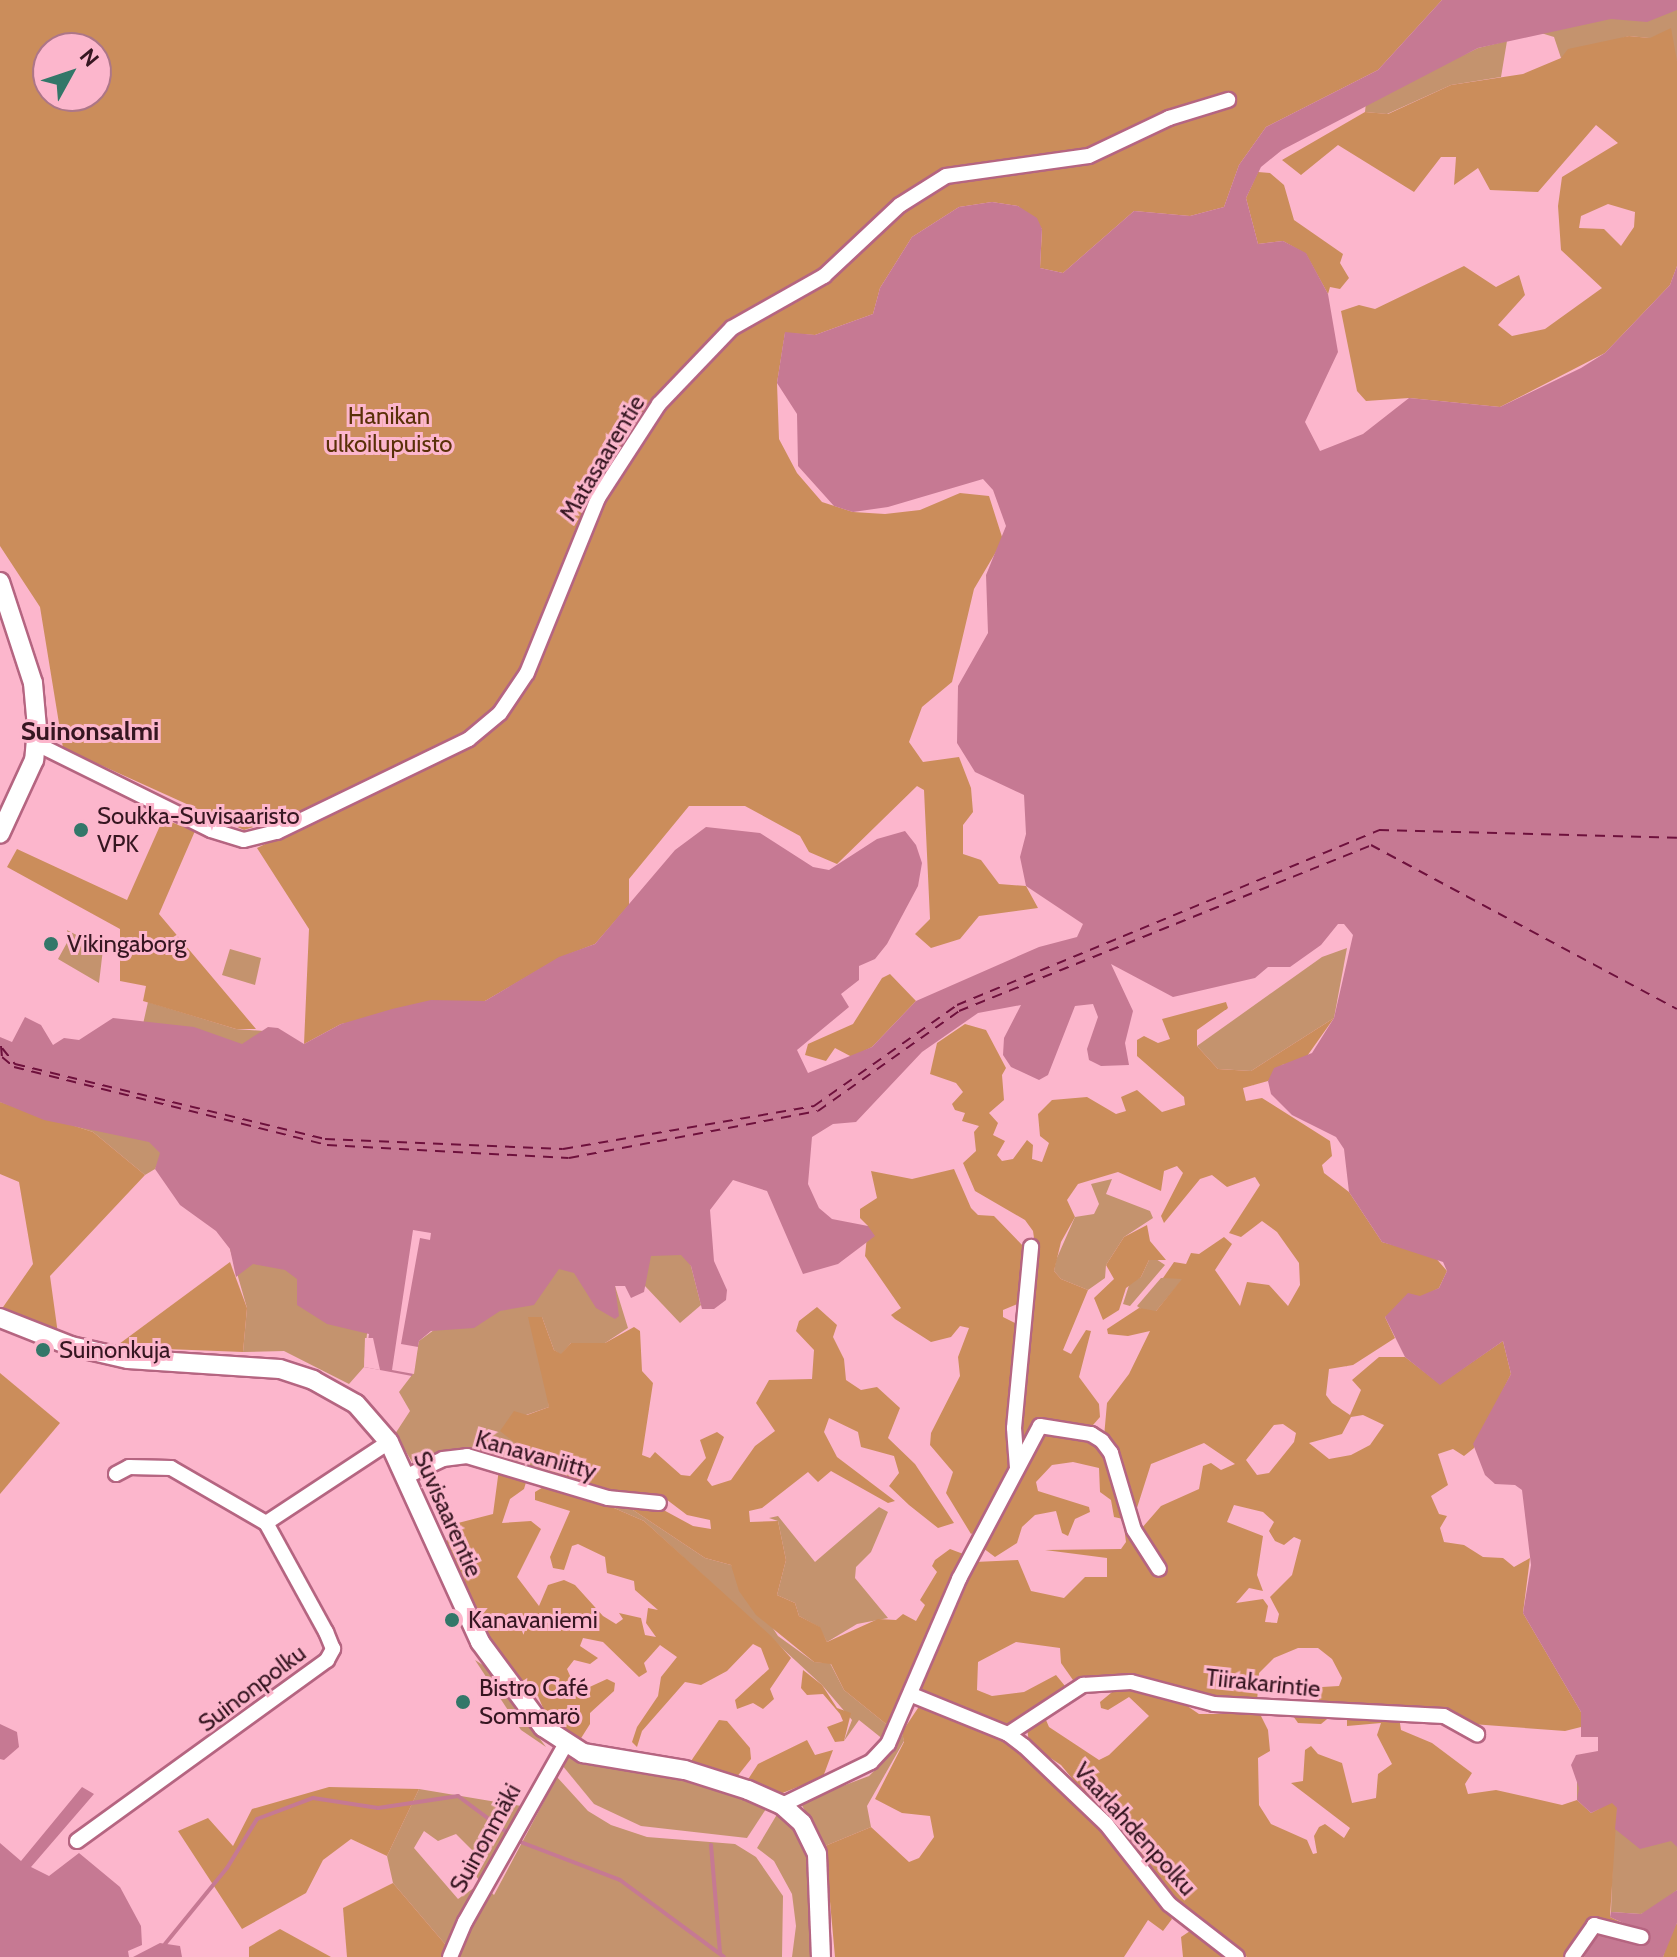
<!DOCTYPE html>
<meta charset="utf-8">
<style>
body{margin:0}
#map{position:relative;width:1677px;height:1957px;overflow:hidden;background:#fcb6cc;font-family:Cabin,sans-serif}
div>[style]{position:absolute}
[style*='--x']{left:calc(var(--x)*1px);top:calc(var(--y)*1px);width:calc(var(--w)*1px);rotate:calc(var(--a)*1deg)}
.green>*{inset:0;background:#c4936e}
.forest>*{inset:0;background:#cb8d5b}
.water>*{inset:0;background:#c67993}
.pier>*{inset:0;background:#fcb6cc}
.stream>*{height:4px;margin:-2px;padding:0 2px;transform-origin:2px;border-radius:2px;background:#c67993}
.ferry>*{height:2px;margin-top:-1px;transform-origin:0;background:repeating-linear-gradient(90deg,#6e103c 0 10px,transparent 0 18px)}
.roads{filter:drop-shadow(2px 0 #b56581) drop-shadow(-2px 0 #b56581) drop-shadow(0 2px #b56581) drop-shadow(0 -2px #b56581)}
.minor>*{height:14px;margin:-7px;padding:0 7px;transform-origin:7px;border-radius:7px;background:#fff}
.tertiary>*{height:18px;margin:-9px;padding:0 9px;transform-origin:9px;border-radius:9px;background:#fff}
.dots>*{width:22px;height:22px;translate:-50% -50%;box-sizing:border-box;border:4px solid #fcb6cc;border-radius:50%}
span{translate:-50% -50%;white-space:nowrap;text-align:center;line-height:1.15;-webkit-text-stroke:6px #fcb6cc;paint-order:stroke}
.park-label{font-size:24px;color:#593008}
.street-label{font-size:24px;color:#361621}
.poi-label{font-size:24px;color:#361621}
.left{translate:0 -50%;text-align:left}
.neighbourhood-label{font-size:26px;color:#361621;font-weight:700}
.north{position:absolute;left:32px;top:32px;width:80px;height:80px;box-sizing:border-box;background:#fcb6cc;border:2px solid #ad7688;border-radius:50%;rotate:50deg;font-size:22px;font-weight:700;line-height:32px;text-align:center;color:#361621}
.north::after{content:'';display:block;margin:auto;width:28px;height:36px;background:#337769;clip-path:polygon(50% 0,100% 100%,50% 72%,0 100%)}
</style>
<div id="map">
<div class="green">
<div style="clip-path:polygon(1677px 0,1677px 61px,1649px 38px,1629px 36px,1561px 58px,1554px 37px,1541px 33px)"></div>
<div style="clip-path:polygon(1507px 41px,1501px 77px,1451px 85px,1387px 114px,1365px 112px,1366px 102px,1478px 48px)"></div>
<div style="clip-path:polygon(67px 930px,103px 949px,99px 983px,58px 959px,69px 939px)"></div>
<div style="clip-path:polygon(1347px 948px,1334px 1018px,1251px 1071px,1218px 1069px,1197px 1046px,1322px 957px)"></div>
<div style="clip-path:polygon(230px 949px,261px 958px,255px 985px,222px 975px)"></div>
<div style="clip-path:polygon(148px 1002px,236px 1029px,264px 1031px,255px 1079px,131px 1077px)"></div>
<div style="clip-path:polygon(0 1086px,177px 1124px,155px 1169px,145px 1175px,93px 1132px,0 1102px)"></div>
<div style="clip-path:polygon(646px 1167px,691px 1266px,701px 1305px,680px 1323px,645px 1286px)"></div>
<div style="clip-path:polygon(1112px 1179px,1106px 1194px,1150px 1211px,1153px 1218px,1124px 1237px,1106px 1265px,1105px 1278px,1088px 1290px,1061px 1279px,1054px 1271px,1056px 1260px,1075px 1217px,1094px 1214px,1099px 1204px,1091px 1184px)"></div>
<div style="clip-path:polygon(230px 1249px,372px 1277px,364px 1367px,349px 1384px,284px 1351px,243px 1352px,247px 1308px)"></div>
<div style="clip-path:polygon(534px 1256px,615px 1286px,628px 1328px,605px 1343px,571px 1343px,561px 1355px,554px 1350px,542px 1317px,549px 1407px,526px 1415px,557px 1476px,519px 1471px,474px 1449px,447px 1452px,414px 1465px,395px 1434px,410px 1411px,399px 1392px,412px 1375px,419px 1341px)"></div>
<div style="clip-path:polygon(1156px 1259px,1165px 1265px,1130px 1306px,1123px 1304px,1130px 1282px,1141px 1277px,1149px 1260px)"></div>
<div style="clip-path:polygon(1178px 1277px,1183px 1279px,1156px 1311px,1145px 1312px,1137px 1306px,1161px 1278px)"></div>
<div style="clip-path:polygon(591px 1498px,621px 1502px,705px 1558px,731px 1565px,778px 1636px,814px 1662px,830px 1663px,844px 1690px,891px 1728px,884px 1740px,859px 1720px,844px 1741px,852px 1720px,822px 1685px,644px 1521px)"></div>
<div style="clip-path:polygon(879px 1507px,888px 1512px,871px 1552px,856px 1567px,855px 1578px,888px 1618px,857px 1624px,827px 1642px,819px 1627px,799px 1616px,795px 1603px,777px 1595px,786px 1560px,778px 1521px,769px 1518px,778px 1516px,815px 1562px)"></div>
<div style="clip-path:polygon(475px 1660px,486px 1667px,546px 1747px,521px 1730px)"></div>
<div style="clip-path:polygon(902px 1732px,904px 1741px,867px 1806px,871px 1827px,825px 1846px,800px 1802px,869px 1776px,890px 1755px)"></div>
<div style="clip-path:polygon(565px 1756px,715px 1786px,766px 1809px,747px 1838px,641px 1826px,594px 1804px,562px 1765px)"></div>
<div style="clip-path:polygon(evenodd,557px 1777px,588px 1811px,611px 1825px,647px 1837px,735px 1844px,756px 1857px,783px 1896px,782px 1957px,444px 1957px,445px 1944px,393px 1883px,387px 1856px,419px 1789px,521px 1806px,481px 1882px,494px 1895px,557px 1777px,424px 1831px,438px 1841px,456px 1834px,473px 1851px,465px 1860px,481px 1883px,458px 1899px,414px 1848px,424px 1831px)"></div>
<div style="clip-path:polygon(1577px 1778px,1677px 1812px,1677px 1890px,1655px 1908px,1641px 1914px,1611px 1912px,1614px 1815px,1577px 1800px)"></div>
<div style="clip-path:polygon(779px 1811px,799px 1832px,811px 1860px,813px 1957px,792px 1957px,796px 1926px,792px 1894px,774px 1861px,757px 1848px)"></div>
</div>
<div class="forest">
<div style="clip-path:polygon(evenodd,0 0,1442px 0,1378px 70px,1266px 127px,1239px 165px,1224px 207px,1190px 216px,1134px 211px,1063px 273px,1040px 268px,1042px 229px,1018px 206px,992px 202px,959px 207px,912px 237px,880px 288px,873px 314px,815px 335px,785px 333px,777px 383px,779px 439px,797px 473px,822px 502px,853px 512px,885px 514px,920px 510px,960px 493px,989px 496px,1003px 540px,974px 589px,952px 682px,922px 707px,909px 742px,923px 762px,959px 757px,971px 788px,973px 812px,963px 825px,963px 854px,981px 860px,999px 884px,1026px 886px,1038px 908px,979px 916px,960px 939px,931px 948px,915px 934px,930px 919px,924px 790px,917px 786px,837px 864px,809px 852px,800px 836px,745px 806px,689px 806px,629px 879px,629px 905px,595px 944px,559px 958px,485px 1001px,341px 1024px,304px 1044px,309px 929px,257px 848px,305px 825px,302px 812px,244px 830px,63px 748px,40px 607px,0 546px,0 0,48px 48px,96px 48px,96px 96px,48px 96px,48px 48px)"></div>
<div style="clip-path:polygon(evenodd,1671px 28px,1677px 61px,1677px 266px,1670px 285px,1605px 353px,1500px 407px,1409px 398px,1366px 401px,1357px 391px,1341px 311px,1359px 305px,1375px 309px,1464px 266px,1496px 287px,1519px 275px,1525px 295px,1498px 325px,1512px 336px,1545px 329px,1602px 288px,1561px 250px,1558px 206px,1562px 177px,1618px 143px,1596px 125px,1538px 192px,1490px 190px,1478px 168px,1454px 185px,1456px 157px,1441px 157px,1414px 192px,1338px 145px,1301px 175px,1282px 160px,1365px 112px,1388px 114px,1451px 85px,1523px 74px,1561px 58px,1568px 49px,1629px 36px,1650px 38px,1671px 28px,1608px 204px,1635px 212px,1634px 227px,1621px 246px,1604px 229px,1579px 228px,1581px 216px,1608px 204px)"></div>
<div style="clip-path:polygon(1258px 172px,1270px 173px,1284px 185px,1294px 220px,1343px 254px,1340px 263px,1349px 278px,1340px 289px,1330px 287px,1328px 294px,1306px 254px,1283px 241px,1258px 244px,1246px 198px)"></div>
<div style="clip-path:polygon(163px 819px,195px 831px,159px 914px,256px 1029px,236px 1029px,143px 1001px,146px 986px,120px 981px,120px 929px,7px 867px,17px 849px,127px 900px)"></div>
<div style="clip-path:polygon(890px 974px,916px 1001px,872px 1047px,852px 1057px,835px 1048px,826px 1061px,805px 1055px,808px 1044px,853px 1024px,882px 978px)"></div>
<div style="clip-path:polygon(evenodd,1226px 1002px,1228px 1008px,1197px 1030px,1197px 1046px,1218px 1069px,1251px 1071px,1334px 1018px,1305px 1059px,1282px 1065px,1268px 1081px,1243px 1088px,1246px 1101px,1262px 1098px,1330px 1141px,1332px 1156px,1322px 1165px,1324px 1173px,1349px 1192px,1382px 1242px,1434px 1256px,1447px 1271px,1439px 1288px,1385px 1317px,1395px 1338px,1353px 1365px,1329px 1369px,1326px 1395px,1332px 1403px,1350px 1415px,1361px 1390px,1352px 1380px,1379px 1357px,1405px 1357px,1440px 1384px,1503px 1341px,1511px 1374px,1474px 1448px,1464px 1456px,1453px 1449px,1438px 1454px,1448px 1485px,1431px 1496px,1439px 1514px,1447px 1516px,1440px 1528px,1444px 1542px,1464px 1545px,1483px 1557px,1503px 1558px,1514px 1567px,1530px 1558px,1523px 1613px,1581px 1712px,1581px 1727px,1565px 1731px,1472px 1724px,1454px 1713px,1432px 1710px,1318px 1703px,1322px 1687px,1339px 1686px,1342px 1678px,1332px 1659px,1318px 1648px,1298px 1648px,1274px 1658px,1259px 1673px,1257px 1702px,1219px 1701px,1112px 1676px,1073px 1680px,1061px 1663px,1060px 1648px,1016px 1642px,978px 1662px,977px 1690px,992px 1696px,1024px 1692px,1056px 1675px,1065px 1686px,1009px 1728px,920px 1691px,975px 1562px,1018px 1560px,1031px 1591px,1064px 1598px,1085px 1577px,1107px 1577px,1107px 1558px,1045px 1550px,1121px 1549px,1126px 1542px,1123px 1519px,1114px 1517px,1111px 1500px,1100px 1492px,1099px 1468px,1073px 1462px,1052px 1465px,1036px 1482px,1038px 1491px,1089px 1507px,1090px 1512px,1075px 1519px,1068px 1536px,1062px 1533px,1056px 1511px,1035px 1515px,1022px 1527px,1017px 1543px,995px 1557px,983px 1548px,1044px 1436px,1055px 1431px,1104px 1437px,1107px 1403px,1129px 1374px,1150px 1331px,1128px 1336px,1108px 1334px,1107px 1329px,1139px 1308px,1156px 1311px,1182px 1279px,1163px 1278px,1174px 1262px,1186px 1264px,1191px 1253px,1199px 1254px,1224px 1237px,1232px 1244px,1215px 1270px,1240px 1306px,1247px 1282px,1269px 1285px,1288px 1306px,1300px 1285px,1299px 1263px,1277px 1232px,1262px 1221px,1241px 1237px,1229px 1233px,1260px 1185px,1255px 1177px,1227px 1187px,1212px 1175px,1200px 1179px,1164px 1223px,1161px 1216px,1183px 1173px,1177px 1166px,1164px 1171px,1161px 1191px,1118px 1172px,1078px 1184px,1067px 1200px,1075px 1217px,1061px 1242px,1054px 1271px,1061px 1279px,1088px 1290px,1063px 1350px,1071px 1354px,1086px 1330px,1091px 1331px,1079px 1377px,1099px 1404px,1100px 1417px,1093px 1425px,1051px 1424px,1023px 1452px,1018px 1422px,1036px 1252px,1033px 1231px,1025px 1220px,975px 1191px,963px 1163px,976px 1151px,974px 1132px,979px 1126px,962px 1121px,965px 1113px,955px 1110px,952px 1104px,963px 1092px,956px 1083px,930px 1074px,937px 1043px,965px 1024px,986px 1030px,1006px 1068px,1002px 1075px,1004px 1100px,989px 1113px,998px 1123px,993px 1135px,1005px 1141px,997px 1155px,1002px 1161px,1013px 1159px,1027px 1140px,1033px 1145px,1032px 1159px,1042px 1162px,1049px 1143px,1040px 1136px,1038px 1114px,1052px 1100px,1087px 1097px,1116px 1114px,1126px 1111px,1121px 1097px,1137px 1090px,1162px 1112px,1185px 1105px,1184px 1097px,1137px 1056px,1137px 1040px,1144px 1036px,1158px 1043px,1170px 1039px,1162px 1019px,1226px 1002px,1363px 1415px,1384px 1425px,1370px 1445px,1351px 1455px,1329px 1459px,1309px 1443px,1342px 1434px,1351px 1417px,1363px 1415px,1226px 1002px,1283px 1424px,1296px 1433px,1294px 1442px,1269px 1473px,1257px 1475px,1246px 1460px,1274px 1425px,1283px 1424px,1226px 1002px,1204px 1443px,1235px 1464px,1221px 1470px,1211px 1463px,1203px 1466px,1199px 1489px,1161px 1506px,1141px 1529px,1136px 1511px,1151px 1464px,1204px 1443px,1226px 1002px,1234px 1505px,1263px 1512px,1274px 1522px,1269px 1531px,1275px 1541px,1284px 1545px,1294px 1537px,1301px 1540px,1292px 1575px,1270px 1597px,1279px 1614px,1277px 1623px,1265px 1622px,1268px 1606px,1263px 1599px,1236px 1603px,1249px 1588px,1263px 1591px,1257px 1575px,1263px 1536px,1227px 1522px,1234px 1505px)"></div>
<div style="clip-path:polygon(0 1102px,93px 1132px,145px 1175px,50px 1276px,58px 1334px,1px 1310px,33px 1264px,19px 1182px,0 1174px)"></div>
<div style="clip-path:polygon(954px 1169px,971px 1208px,978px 1215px,994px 1216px,1025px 1248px,1022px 1302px,1003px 1310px,1003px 1317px,1019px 1325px,1014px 1467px,980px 1528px,971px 1534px,946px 1493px,953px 1472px,930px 1445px,931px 1433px,960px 1376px,958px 1357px,969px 1328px,960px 1326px,951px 1337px,931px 1342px,895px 1319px,891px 1315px,901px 1308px,865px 1256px,868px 1226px,860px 1218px,860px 1209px,877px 1198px,871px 1171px,912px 1179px)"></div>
<div style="clip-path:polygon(1147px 1225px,1150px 1241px,1166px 1260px,1149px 1260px,1141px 1277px,1126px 1288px,1119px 1310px,1103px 1320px,1094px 1298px,1114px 1279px,1106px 1265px,1124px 1237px)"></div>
<div style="clip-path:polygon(230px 1262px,247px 1308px,243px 1352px,115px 1347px)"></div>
<div style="clip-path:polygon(817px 1307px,837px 1325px,833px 1337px,844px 1359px,846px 1380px,861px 1390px,877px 1387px,900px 1408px,888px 1438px,915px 1464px,954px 1523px,938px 1528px,909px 1505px,889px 1486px,899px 1473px,894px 1456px,861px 1447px,858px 1432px,829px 1418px,824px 1432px,837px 1457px,895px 1501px,888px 1503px,831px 1471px,818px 1482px,808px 1472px,762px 1508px,749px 1511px,750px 1522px,778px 1521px,786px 1560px,777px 1595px,795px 1603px,799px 1616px,820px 1627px,827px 1642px,878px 1619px,896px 1620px,903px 1614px,916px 1621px,925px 1605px,920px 1600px,937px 1572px,932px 1566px,935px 1560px,950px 1549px,966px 1555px,891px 1728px,844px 1690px,831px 1664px,814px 1662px,756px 1615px,739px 1591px,731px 1565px,705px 1558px,621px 1502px,658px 1507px,693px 1526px,711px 1529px,710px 1520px,687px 1515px,662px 1496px,585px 1488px,557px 1476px,500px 1431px,514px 1411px,527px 1415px,549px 1407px,528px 1317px,542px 1317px,554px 1350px,561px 1354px,571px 1343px,605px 1343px,634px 1327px,640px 1331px,642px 1371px,653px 1383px,642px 1455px,650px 1458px,655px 1452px,681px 1475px,690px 1476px,706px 1458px,700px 1440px,717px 1432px,724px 1437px,707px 1480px,712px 1486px,731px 1480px,755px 1446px,775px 1431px,756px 1403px,769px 1380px,812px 1379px,814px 1350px,796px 1331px,799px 1321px)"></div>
<div style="clip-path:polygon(0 1373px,60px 1423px,0 1494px)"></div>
<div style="clip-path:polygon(499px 1469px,527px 1479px,524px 1489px,510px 1499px,502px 1523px,531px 1521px,541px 1529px,517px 1577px,539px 1606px,548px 1585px,564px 1580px,575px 1585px,603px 1616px,616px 1624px,623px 1619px,619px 1613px,641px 1618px,645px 1635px,656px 1637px,646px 1623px,648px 1608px,658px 1610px,635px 1590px,634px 1581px,607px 1573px,605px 1557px,578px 1544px,572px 1546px,564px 1570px,553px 1568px,550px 1557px,570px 1511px,535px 1500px,535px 1492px,545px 1486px,591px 1498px,644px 1521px,771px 1636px,791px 1658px,770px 1689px,774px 1699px,763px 1709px,753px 1703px,737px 1709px,735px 1700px,769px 1669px,761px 1648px,753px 1644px,727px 1671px,701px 1685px,685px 1682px,642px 1731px,637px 1747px,632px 1742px,637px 1727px,658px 1696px,661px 1677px,677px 1657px,660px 1645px,644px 1663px,647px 1672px,639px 1677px,603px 1642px,583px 1638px,580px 1646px,598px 1658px,590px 1664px,574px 1660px,567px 1669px,575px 1687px,583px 1690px,607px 1679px,615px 1683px,614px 1691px,590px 1713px,590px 1724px,578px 1743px,549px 1722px,538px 1696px,506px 1665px,482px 1630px,445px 1543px,458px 1523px,493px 1514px)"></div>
<div style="clip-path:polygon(803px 1670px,822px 1685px,837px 1708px,851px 1713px,844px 1741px,835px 1742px,827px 1727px,843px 1721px,840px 1714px,823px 1694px,807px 1695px,801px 1688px)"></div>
<div style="clip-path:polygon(1117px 1688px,1171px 1695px,1199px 1714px,1260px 1714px,1268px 1730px,1270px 1751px,1258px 1758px,1259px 1805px,1271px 1824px,1307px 1840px,1313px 1854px,1317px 1853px,1314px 1836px,1319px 1827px,1325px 1824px,1344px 1838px,1350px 1828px,1291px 1783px,1303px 1781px,1305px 1750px,1311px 1746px,1318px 1754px,1342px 1763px,1352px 1803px,1376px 1798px,1378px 1774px,1392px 1764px,1377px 1735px,1381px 1723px,1347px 1726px,1347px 1716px,1399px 1717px,1401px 1730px,1432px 1743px,1472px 1773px,1465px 1784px,1468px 1794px,1496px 1790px,1562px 1805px,1577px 1800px,1591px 1813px,1612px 1802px,1617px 1807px,1610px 1917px,1633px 1928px,1629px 1940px,1612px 1936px,1589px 1946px,1584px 1957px,1247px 1957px,1174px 1902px,1061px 1765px,1029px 1744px,1027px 1726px,1057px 1709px,1046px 1720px,1049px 1727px,1099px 1760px,1109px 1755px,1149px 1716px,1129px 1697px,1108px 1710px,1101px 1708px,1100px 1702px)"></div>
<div style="clip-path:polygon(920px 1705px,1002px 1736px,1053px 1780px,1098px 1826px,1172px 1919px,1163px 1931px,1148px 1920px,1124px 1957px,835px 1957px,825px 1846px,871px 1827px,909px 1862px,919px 1858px,934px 1837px,930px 1816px,902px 1813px,875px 1799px,904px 1742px,902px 1732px)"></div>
<div style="clip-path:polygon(1291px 1713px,1332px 1715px,1321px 1724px,1298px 1723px)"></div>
<div style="clip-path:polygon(719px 1720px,727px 1721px,750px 1748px,751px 1759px,736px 1778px,689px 1764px)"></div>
<div style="clip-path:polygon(807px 1740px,815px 1755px,833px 1750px,823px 1777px,780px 1794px,747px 1781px,758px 1764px)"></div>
<div style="clip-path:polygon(329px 1787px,419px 1789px,387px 1856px,351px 1839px,323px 1860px,306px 1893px,242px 1929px,178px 1831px,208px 1818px,233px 1846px,252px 1809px)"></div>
<div style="clip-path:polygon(393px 1883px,445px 1944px,444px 1957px,347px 1957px,343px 1908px)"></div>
<div style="clip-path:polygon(1677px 1923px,1677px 1957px,1663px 1957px,1669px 1936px)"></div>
<div style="clip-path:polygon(280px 1929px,331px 1957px,249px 1957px,249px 1947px)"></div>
<div style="clip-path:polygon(1190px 1931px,1216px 1951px,1226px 1957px,1183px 1957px,1181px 1937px)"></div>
</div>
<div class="water">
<div style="clip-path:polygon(1442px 0,1677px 0,1677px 10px,1647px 22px,1611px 19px,1478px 48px,1282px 150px,1261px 167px,1246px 198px,1258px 244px,1283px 241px,1306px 253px,1328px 294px,1338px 352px,1305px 422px,1320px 451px,1363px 434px,1409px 398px,1500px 407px,1581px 368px,1605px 353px,1670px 285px,1677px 266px,1677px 1847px,1671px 1841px,1640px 1849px,1615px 1829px,1617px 1808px,1612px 1803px,1591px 1813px,1577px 1800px,1579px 1788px,1571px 1765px,1576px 1755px,1598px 1751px,1598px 1737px,1581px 1737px,1581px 1712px,1523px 1613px,1531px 1565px,1522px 1490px,1515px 1485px,1495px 1484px,1485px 1475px,1473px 1444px,1511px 1374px,1503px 1341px,1440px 1385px,1405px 1357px,1385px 1317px,1408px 1293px,1420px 1296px,1439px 1288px,1447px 1271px,1443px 1262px,1382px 1242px,1349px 1192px,1344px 1149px,1336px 1137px,1292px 1115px,1271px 1094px,1268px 1081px,1274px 1068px,1312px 1053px,1334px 1018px,1353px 935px,1344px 924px,1338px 924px,1321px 945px,1290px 967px,1268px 967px,1255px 978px,1173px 997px,1111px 964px,1133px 1011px,1125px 1043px,1129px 1065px,1101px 1066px,1089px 1060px,1087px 1049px,1098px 1017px,1093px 1004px,1075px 1006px,1048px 1075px,1039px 1080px,1011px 1067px,1003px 1055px,1004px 1038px,1021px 1005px,978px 1013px,922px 1052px,856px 1122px,833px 1124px,812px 1137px,808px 1184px,819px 1208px,832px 1219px,868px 1226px,875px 1236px,838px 1264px,803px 1274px,767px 1191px,733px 1180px,710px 1210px,714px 1261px,727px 1290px,726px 1300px,714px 1309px,702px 1309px,691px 1266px,681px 1255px,651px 1256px,644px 1292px,631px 1298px,625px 1286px,615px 1286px,619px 1316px,615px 1319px,596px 1308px,574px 1273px,559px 1269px,534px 1305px,500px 1311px,474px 1328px,431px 1331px,419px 1341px,412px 1376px,364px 1367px,369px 1334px,327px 1324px,297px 1305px,297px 1279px,285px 1270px,253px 1264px,236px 1277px,230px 1249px,216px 1231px,180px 1205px,155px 1169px,160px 1153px,149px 1142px,44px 1120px,0 1102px,0 1037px,12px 1042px,25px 1017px,41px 1025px,53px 1045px,64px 1038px,79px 1040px,113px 1018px,194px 1027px,242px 1044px,268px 1027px,278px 1028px,304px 1044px,341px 1024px,392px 1009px,431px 1000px,485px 1001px,559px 957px,595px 944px,675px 850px,706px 827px,760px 833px,813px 867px,829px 870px,877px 839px,905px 831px,916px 845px,922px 863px,918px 886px,887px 944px,875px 959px,859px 966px,859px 980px,841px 994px,849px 1007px,797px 1050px,808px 1073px,872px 1047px,916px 1001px,1039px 947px,1077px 937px,1083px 924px,1026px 886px,1020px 857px,1026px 834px,1024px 795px,975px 772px,957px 743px,958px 686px,988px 633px,986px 575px,1006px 526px,993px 490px,983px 479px,888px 507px,853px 512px,834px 506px,798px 466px,797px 414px,777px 383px,785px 332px,815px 335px,873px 314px,880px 288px,912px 237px,959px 207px,992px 202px,1018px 206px,1037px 218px,1042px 229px,1040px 268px,1063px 273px,1134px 211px,1190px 216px,1224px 207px,1239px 165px,1266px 127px,1378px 70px)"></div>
<div style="clip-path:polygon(0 1724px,17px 1732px,19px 1747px,4px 1760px,0 1759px)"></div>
<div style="clip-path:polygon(82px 1787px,94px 1794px,31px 1867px,49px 1876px,79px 1853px,120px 1887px,141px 1926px,142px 1945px,128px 1951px,129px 1957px,0 1957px,0 1843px,21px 1861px)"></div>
<div style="clip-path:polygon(1677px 1890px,1677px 1923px,1663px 1957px,1584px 1957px,1594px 1938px,1603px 1934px,1629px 1940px,1632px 1927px,1610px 1917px,1611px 1912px,1641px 1914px)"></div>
<div style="clip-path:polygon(160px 1943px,180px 1946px,182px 1957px,133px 1957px)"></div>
</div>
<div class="pier">
<div style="clip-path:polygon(413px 1230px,431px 1233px,430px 1240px,420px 1238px,401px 1344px,418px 1347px,414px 1374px,392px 1370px)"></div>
<div style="clip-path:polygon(365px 1338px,373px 1338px,380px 1370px,364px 1367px)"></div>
</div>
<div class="stream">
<div style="--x:518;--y:1841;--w:109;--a:20.9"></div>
<div style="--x:620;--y:1880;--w:129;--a:36.5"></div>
<div style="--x:711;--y:1845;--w:108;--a:85.2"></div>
<div style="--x:165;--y:1944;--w:98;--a:-50.8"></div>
<div style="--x:227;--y:1868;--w:57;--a:-58.5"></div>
<div style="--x:257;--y:1819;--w:60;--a:-20.6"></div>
<div style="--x:313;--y:1798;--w:66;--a:8.7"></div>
<div style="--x:378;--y:1808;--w:81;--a:-8.5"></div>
<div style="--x:458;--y:1796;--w:64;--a:36.7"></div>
</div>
<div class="ferry">
<div style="--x:1;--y:1046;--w:11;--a:85"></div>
<div style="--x:2;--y:1057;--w:16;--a:40"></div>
<div style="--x:14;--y:1067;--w:323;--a:14"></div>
<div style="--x:327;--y:1145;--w:242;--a:3.1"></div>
<div style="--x:569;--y:1158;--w:253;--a:-10.7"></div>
<div style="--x:818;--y:1111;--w:173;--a:-35.3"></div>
<div style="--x:959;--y:1011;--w:444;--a:-21.9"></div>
<div style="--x:1371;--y:845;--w:347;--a:28.2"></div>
<div style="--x:2;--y:1048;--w:21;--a:51"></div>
<div style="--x:15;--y:1064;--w:319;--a:13.6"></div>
<div style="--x:325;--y:1139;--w:238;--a:2.4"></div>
<div style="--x:563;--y:1149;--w:255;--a:-9.7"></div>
<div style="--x:814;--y:1106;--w:175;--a:-35.2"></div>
<div style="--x:957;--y:1005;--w:457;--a:-22.5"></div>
<div style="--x:1379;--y:830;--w:298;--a:1.5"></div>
</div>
<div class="roads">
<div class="minor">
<div style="--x:37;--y:744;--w:194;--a:26.3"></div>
<div style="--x:211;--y:830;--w:34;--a:17"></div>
<div style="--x:244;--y:840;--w:34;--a:-14"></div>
<div style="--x:277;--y:832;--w:213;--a:-25.8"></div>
<div style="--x:469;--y:739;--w:40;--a:-40"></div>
<div style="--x:500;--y:713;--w:48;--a:-56"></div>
<div style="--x:527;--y:673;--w:189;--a:-67.9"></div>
<div style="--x:598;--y:498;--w:112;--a:-57"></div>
<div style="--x:659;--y:404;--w:105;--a:-46.2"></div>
<div style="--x:732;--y:328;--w:106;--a:-29.5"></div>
<div style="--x:824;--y:276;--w:104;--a:-43.1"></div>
<div style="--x:900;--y:205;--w:54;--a:-32.2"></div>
<div style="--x:946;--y:176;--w:144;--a:-8"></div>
<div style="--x:1089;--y:156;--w:89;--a:-25.4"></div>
<div style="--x:1169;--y:118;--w:62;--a:-17"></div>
<div style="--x:1017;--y:1468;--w:40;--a:-94.3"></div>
<div style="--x:1014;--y:1428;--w:182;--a:-84.6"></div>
<div style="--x:116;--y:1474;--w:15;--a:-28"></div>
<div style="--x:129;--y:1467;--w:42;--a:1.4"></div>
<div style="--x:171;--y:1468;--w:110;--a:30.1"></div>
<div style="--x:266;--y:1523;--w:147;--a:-33.4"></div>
<div style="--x:405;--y:1477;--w:42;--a:-25.3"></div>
<div style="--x:443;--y:1459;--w:24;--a:-7"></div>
<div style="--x:467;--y:1456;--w:147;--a:16.6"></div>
<div style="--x:608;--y:1498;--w:51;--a:5.6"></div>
<div style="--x:912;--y:1695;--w:104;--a:22.1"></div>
<div style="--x:1008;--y:1734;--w:20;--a:37"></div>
<div style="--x:1024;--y:1746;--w:113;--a:43.6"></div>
<div style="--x:1106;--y:1824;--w:102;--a:51.8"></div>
<div style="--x:1169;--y:1904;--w:86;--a:37.9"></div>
<div style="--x:1008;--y:1734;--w:90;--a:-33.2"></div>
<div style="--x:1083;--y:1685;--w:48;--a:-3.6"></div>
<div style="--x:1131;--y:1682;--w:86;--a:14.8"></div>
<div style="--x:1214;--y:1704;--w:230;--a:3"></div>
<div style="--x:1444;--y:1716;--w:38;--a:29"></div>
<div style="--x:782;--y:1805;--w:99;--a:-25.8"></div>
<div style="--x:871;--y:1762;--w:25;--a:-47"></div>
<div style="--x:888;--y:1744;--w:180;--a:-66.7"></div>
<div style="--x:959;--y:1579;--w:173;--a:-62.1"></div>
<div style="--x:1040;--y:1426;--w:52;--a:8.9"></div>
<div style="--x:1091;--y:1434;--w:13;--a:32"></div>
<div style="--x:1102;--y:1441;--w:15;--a:53"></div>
<div style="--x:1111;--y:1453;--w:80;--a:73.4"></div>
<div style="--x:1134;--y:1530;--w:46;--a:57.3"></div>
<div style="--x:77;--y:1841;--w:309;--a:-35.9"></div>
<div style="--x:327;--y:1660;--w:13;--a:-61"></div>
<div style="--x:333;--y:1649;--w:18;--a:-112"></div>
<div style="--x:326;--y:1632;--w:124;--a:-118.8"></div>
<div style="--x:450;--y:1957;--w:38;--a:-67"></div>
<div style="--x:465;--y:1922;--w:203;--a:-60.5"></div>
<div style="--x:1572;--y:1957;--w:39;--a:-55"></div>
<div style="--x:1594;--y:1925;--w:49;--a:14.3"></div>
</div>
<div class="tertiary">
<div style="--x:0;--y:582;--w:106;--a:71.9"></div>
<div style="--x:33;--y:683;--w:45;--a:84.9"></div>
<div style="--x:37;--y:728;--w:32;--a:95"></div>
<div style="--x:34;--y:760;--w:81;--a:114.7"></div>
<div style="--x:0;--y:1318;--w:76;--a:21.5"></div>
<div style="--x:71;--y:1346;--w:58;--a:12.8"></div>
<div style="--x:128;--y:1359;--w:152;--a:3.8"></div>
<div style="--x:280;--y:1369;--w:35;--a:18"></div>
<div style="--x:313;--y:1380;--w:49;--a:29.2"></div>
<div style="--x:356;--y:1404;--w:50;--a:49"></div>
<div style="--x:389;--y:1442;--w:220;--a:65.5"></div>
<div style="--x:480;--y:1642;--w:106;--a:53.5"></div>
<div style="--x:543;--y:1727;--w:48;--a:33"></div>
<div style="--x:583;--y:1753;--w:103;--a:9.5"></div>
<div style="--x:685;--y:1770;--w:66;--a:17.6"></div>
<div style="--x:748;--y:1790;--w:37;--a:24"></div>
<div style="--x:782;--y:1805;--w:27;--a:42"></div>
<div style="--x:802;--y:1823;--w:34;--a:64"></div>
<div style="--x:817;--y:1854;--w:103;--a:87.8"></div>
</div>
</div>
<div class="dots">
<div style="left:81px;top:830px;background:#337769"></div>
<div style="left:51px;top:944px;background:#337769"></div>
<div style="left:43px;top:1350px;background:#337769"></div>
<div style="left:452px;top:1620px;background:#337769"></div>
<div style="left:463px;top:1702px;background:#337769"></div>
</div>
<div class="park-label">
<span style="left:389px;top:430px">Hanikan<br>ulkoilupuisto</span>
</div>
<div class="street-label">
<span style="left:602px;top:458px;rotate:-59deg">Matasaarentie</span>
<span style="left:536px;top:1455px;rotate:16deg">Kanavaniitty</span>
<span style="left:448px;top:1514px;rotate:66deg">Suvisaarentie</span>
<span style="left:1263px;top:1683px;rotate:6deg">Tiirakarintie</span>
<span style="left:252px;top:1688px;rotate:-37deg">Suinonpolku</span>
<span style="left:1135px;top:1829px;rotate:48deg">Vaarlahdenpolku</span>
<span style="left:485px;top:1838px;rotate:-61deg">Suinonmäki</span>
</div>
<div class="poi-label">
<span class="left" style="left:97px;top:830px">Soukka-Suvisaaristo<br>VPK</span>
<span class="left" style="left:67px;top:944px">Vikingaborg</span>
<span class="left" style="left:59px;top:1350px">Suinonkuja</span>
<span class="left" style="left:468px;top:1620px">Kanavaniemi</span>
<span class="left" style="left:479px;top:1702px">Bistro Café<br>Sommarö</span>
</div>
<div class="neighbourhood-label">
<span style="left:90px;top:732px">Suinonsalmi</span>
</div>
<div class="north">N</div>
</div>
